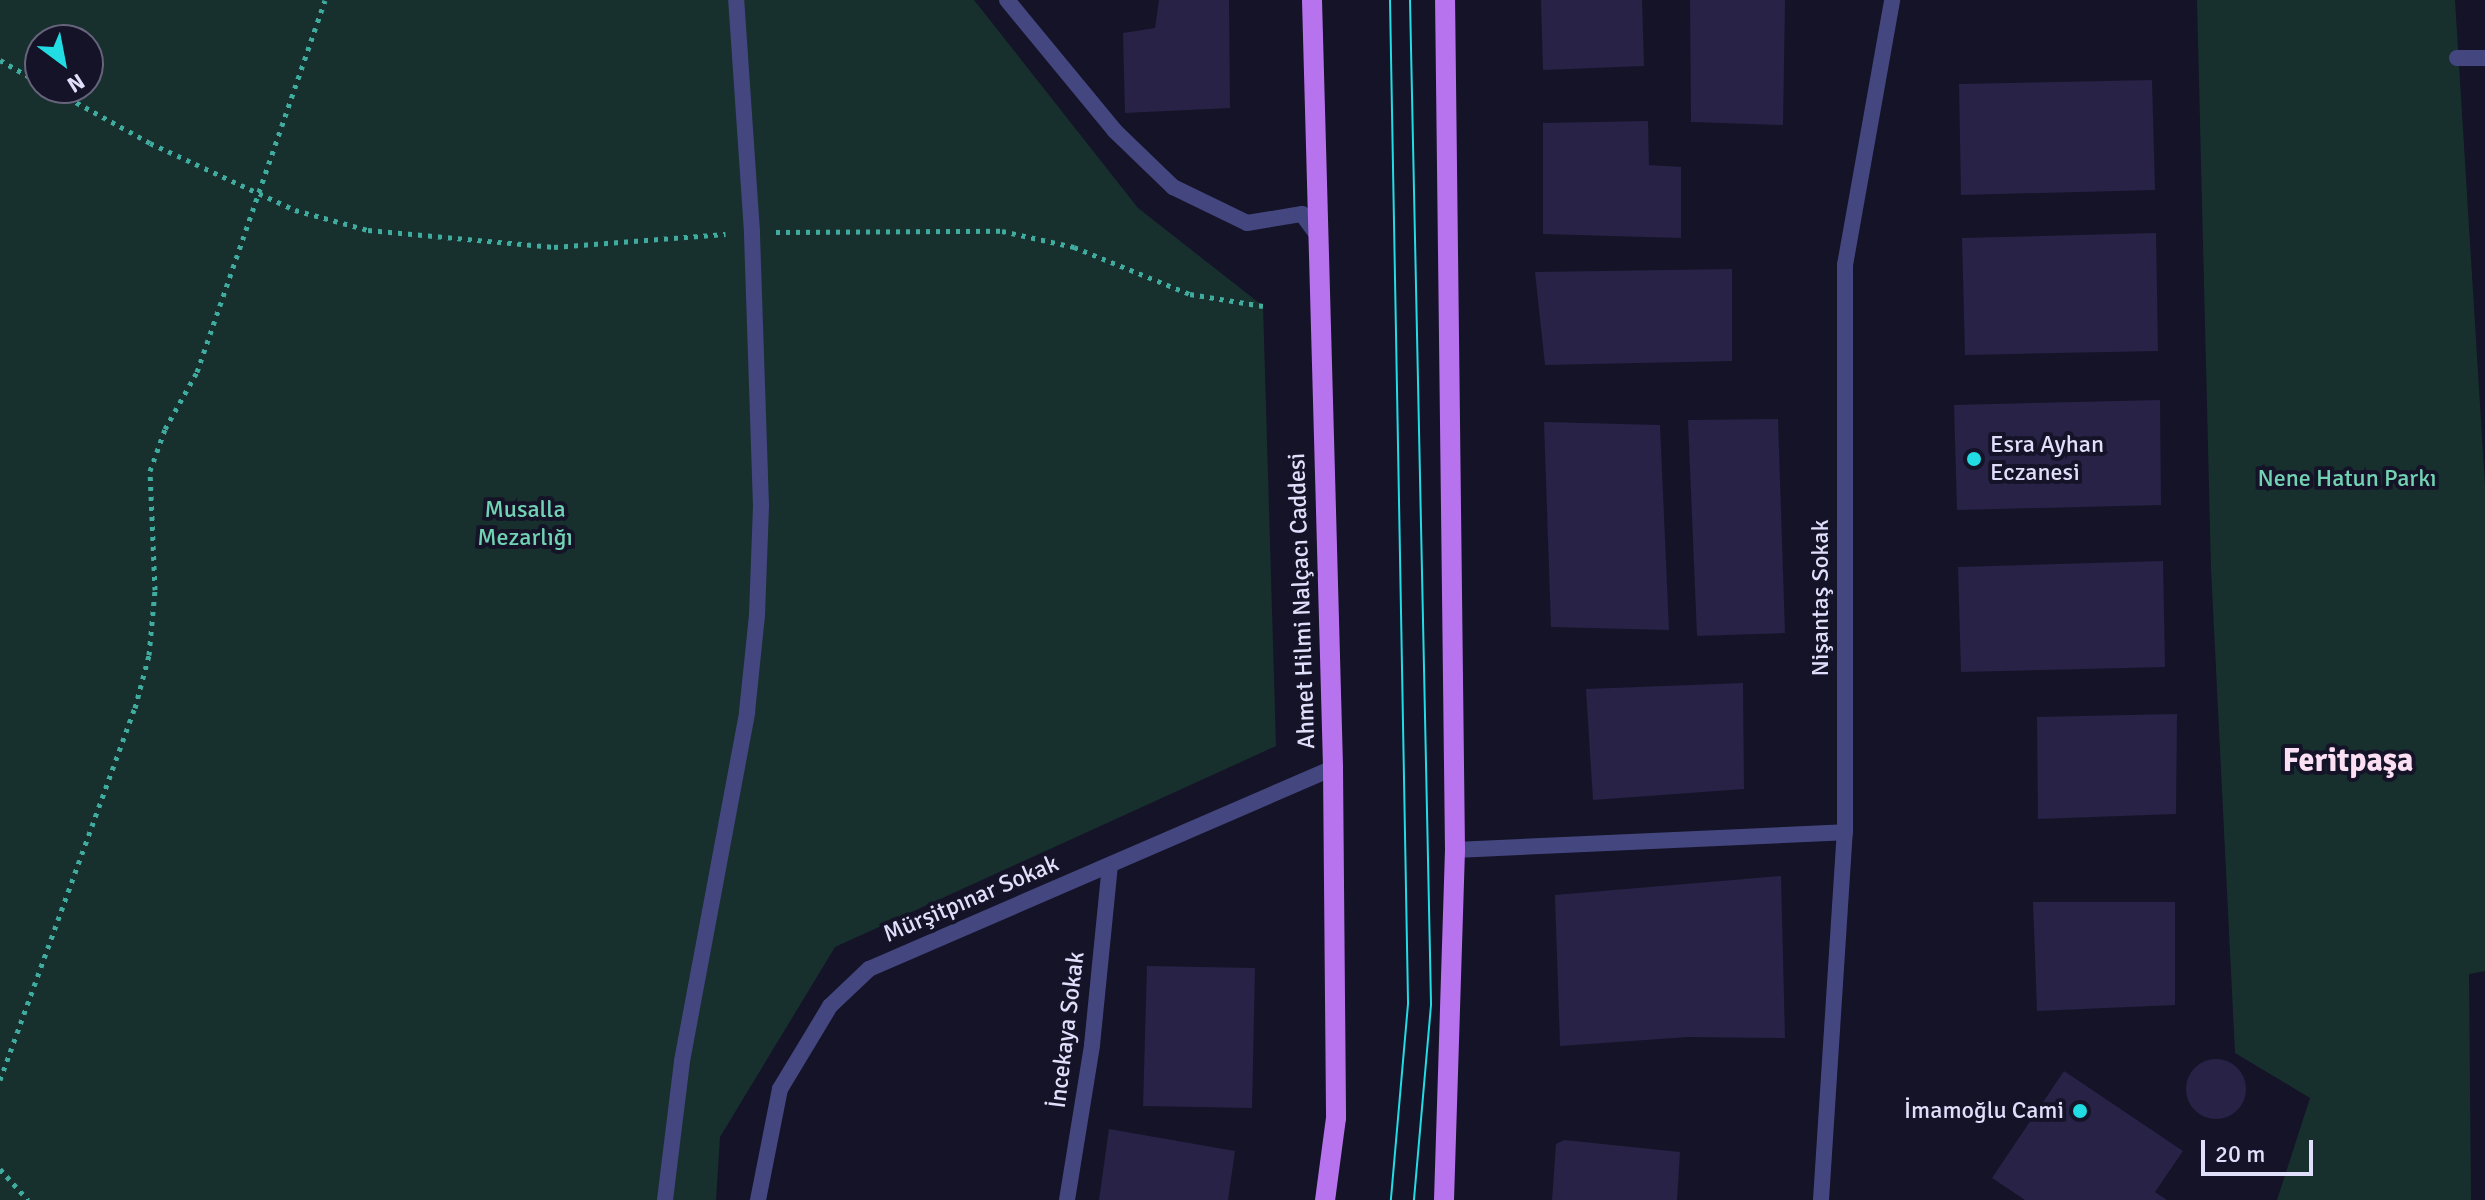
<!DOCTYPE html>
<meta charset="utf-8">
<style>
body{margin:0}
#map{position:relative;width:2485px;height:1200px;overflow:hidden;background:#151327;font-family:Signika,sans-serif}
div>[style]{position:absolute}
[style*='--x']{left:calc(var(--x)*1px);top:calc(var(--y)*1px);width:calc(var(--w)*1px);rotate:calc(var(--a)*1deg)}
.green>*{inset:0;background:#17302e}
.building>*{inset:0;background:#272246}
.round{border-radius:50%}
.path>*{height:5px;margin-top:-2.5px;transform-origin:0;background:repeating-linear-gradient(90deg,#40ac9f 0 4px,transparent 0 10px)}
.lane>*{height:16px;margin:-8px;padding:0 8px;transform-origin:8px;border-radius:8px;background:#444680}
.street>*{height:16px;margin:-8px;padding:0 8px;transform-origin:8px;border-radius:8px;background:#444680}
.primary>*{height:20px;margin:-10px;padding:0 10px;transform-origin:10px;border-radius:10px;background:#b773ed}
.tram>*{height:2px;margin:-1px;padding:0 1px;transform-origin:1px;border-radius:1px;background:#22dce3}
.dots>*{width:22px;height:22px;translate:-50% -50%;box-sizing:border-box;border:4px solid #151327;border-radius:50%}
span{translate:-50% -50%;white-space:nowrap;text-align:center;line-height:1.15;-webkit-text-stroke:8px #151327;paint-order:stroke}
.poi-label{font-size:24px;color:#dfdefb}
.left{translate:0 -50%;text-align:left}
.right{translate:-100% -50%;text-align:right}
.park-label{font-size:24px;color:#72d3b4}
.street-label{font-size:24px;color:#dfdefb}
.district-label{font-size:32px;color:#fbe0f3;font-weight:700}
.north{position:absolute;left:24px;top:24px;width:80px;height:80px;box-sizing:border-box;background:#151327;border:2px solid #66647c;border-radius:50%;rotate:148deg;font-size:22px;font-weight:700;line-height:32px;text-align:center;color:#dfdefb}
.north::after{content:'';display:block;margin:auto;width:28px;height:36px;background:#22dce3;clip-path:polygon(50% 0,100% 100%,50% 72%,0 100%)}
.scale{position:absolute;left:2201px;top:1140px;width:112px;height:36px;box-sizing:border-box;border:4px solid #dfdefb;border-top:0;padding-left:10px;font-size:24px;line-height:28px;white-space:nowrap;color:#dfdefb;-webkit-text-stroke:6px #151327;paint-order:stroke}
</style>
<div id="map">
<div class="green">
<div style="clip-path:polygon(evenodd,0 0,974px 0,1138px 208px,1263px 306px,1276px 746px,835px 947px,720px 1137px,716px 1200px,0 1200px,0 0,40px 40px,88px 40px,88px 88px,40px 88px,40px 40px)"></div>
<div style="clip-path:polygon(2197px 0,2455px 0,2485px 486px,2485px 971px,2469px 974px,2471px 1200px,2277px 1200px,2310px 1098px,2235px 1053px,2211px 568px)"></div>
</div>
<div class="building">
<div style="clip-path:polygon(1159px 0,1229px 0,1230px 108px,1125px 113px,1123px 33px,1155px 28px)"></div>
<div style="clip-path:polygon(1541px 0,1642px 0,1644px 66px,1543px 70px)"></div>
<div style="clip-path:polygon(1690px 0,1785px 0,1783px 125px,1691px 122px)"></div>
<div style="clip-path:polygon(2152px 80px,2155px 190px,1961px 195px,1959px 84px)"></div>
<div style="clip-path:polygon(1648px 121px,1649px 165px,1681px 167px,1681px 238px,1543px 234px,1543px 123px)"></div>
<div style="clip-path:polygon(2156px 233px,2158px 351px,1965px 355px,1962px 238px)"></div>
<div style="clip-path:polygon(1732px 269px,1732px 361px,1545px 365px,1535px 272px)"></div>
<div style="clip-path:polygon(2160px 400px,2161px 505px,1957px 510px,1954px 405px)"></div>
<div style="clip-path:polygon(1778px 419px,1785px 633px,1697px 636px,1688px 420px)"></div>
<div style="clip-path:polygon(1544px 422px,1660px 425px,1669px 630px,1551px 627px)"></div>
<div style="clip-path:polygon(2163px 561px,2165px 667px,1961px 672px,1958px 567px)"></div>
<div style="clip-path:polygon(1743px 683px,1744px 789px,1593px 800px,1586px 689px)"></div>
<div style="clip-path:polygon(2177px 714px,2176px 814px,2038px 819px,2037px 717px)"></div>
<div style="clip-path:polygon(1781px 876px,1785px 1038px,1688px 1037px,1560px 1046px,1555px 895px)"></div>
<div style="clip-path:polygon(2033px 902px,2175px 902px,2175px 1005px,2037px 1011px)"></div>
<div style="clip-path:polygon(1147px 966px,1255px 968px,1252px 1108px,1143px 1106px)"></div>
<div class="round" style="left:2186px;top:1059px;width:60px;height:60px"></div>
<div style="clip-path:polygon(2064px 1071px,2183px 1151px,2155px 1192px,2167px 1200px,2025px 1200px,1992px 1178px)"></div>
<div style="clip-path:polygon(1109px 1129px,1235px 1151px,1228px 1200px,1099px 1200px)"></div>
<div style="clip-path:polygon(1564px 1140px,1680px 1152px,1677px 1200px,1552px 1200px,1556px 1144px)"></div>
</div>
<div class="path">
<div style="--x:0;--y:60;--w:46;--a:29.9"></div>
<div style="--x:50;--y:88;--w:114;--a:28.8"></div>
<div style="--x:150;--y:143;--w:160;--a:24.8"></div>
<div style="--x:295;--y:210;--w:76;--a:15.3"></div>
<div style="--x:368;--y:230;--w:187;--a:5.2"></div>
<div style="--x:554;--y:247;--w:172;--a:-4.3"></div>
<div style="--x:776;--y:232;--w:226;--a:-0.3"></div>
<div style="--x:1002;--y:231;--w:74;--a:12.5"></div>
<div style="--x:1074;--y:247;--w:125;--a:22.1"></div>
<div style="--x:1190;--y:294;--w:74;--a:9.3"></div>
<div style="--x:0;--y:1080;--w:396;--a:-70.1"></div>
<div style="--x:135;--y:708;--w:55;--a:-75.2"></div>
<div style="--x:149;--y:655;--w:65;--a:-84.7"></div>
<div style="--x:155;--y:590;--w:119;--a:-92.4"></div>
<div style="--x:150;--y:471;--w:45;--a:-70.3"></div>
<div style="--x:165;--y:429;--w:65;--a:-60.7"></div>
<div style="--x:197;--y:372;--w:393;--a:-71"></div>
<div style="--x:0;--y:1169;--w:42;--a:47.9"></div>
</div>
<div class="lane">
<div style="--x:665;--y:1200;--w:140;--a:-83"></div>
<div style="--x:682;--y:1061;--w:355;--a:-79.4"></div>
<div style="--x:747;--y:712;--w:98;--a:-84.1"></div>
<div style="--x:757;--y:615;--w:109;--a:-87.9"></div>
<div style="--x:761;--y:506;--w:274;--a:-91.9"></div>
<div style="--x:752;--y:232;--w:233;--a:-93.9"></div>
</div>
<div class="street">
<div style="--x:1007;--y:0;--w:170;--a:50.5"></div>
<div style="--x:1115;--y:131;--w:81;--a:44"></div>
<div style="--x:1173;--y:187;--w:82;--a:25.9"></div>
<div style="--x:1247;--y:223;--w:56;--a:-9.3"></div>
<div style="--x:1302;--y:214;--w:24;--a:54"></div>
<div style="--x:2457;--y:58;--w:28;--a:0"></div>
<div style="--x:1455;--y:850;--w:390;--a:-2.6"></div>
<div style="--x:758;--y:1200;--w:113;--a:-78.8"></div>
<div style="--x:780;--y:1089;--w:97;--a:-58.9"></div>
<div style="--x:830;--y:1006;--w:54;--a:-43.5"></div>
<div style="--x:869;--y:969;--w:506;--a:-23.42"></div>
<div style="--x:1067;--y:1200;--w:157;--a:-80.8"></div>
<div style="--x:1092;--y:1045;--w:180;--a:-84.3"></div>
<div style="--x:1821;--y:1200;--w:369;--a:-86.3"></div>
<div style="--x:1845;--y:832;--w:567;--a:-90"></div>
<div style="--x:1845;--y:265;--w:269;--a:-79.9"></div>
</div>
<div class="primary">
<div style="--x:1312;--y:0;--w:768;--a:88.43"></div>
<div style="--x:1333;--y:768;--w:350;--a:89.5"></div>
<div style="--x:1336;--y:1118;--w:83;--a:97.6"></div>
<div style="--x:1444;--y:1200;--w:350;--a:-88.2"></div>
<div style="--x:1455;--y:850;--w:850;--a:-90.67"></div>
</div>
<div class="tram">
<div style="--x:1390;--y:0;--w:1004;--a:88.97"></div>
<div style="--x:1408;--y:1004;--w:197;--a:95"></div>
<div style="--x:1410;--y:0;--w:1005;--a:88.8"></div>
<div style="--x:1431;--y:1005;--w:196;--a:95"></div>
</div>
<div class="dots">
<div style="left:1974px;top:459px;background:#22dce3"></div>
<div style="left:2080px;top:1111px;background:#22dce3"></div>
</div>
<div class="poi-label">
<span class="left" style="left:1990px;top:459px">Esra Ayhan<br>Eczanesi</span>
<span class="right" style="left:2064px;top:1111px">İmamoğlu Cami</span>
</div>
<div class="park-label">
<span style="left:2347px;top:479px">Nene Hatun Parkı</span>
<span style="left:525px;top:524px">Musalla<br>Mezarlığı</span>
</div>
<div class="street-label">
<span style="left:1821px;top:598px;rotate:-90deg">Nişantaş Sokak</span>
<span style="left:1302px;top:601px;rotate:-92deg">Ahmet Hilmi Nalçacı Caddesi</span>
<span style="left:971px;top:899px;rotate:-23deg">Mürşitpınar Sokak</span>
<span style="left:1067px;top:1030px;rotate:-83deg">İncekaya Sokak</span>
</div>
<div class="district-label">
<span style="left:2348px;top:761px">Feritpaşa</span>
</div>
<div class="north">N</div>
<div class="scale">20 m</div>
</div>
